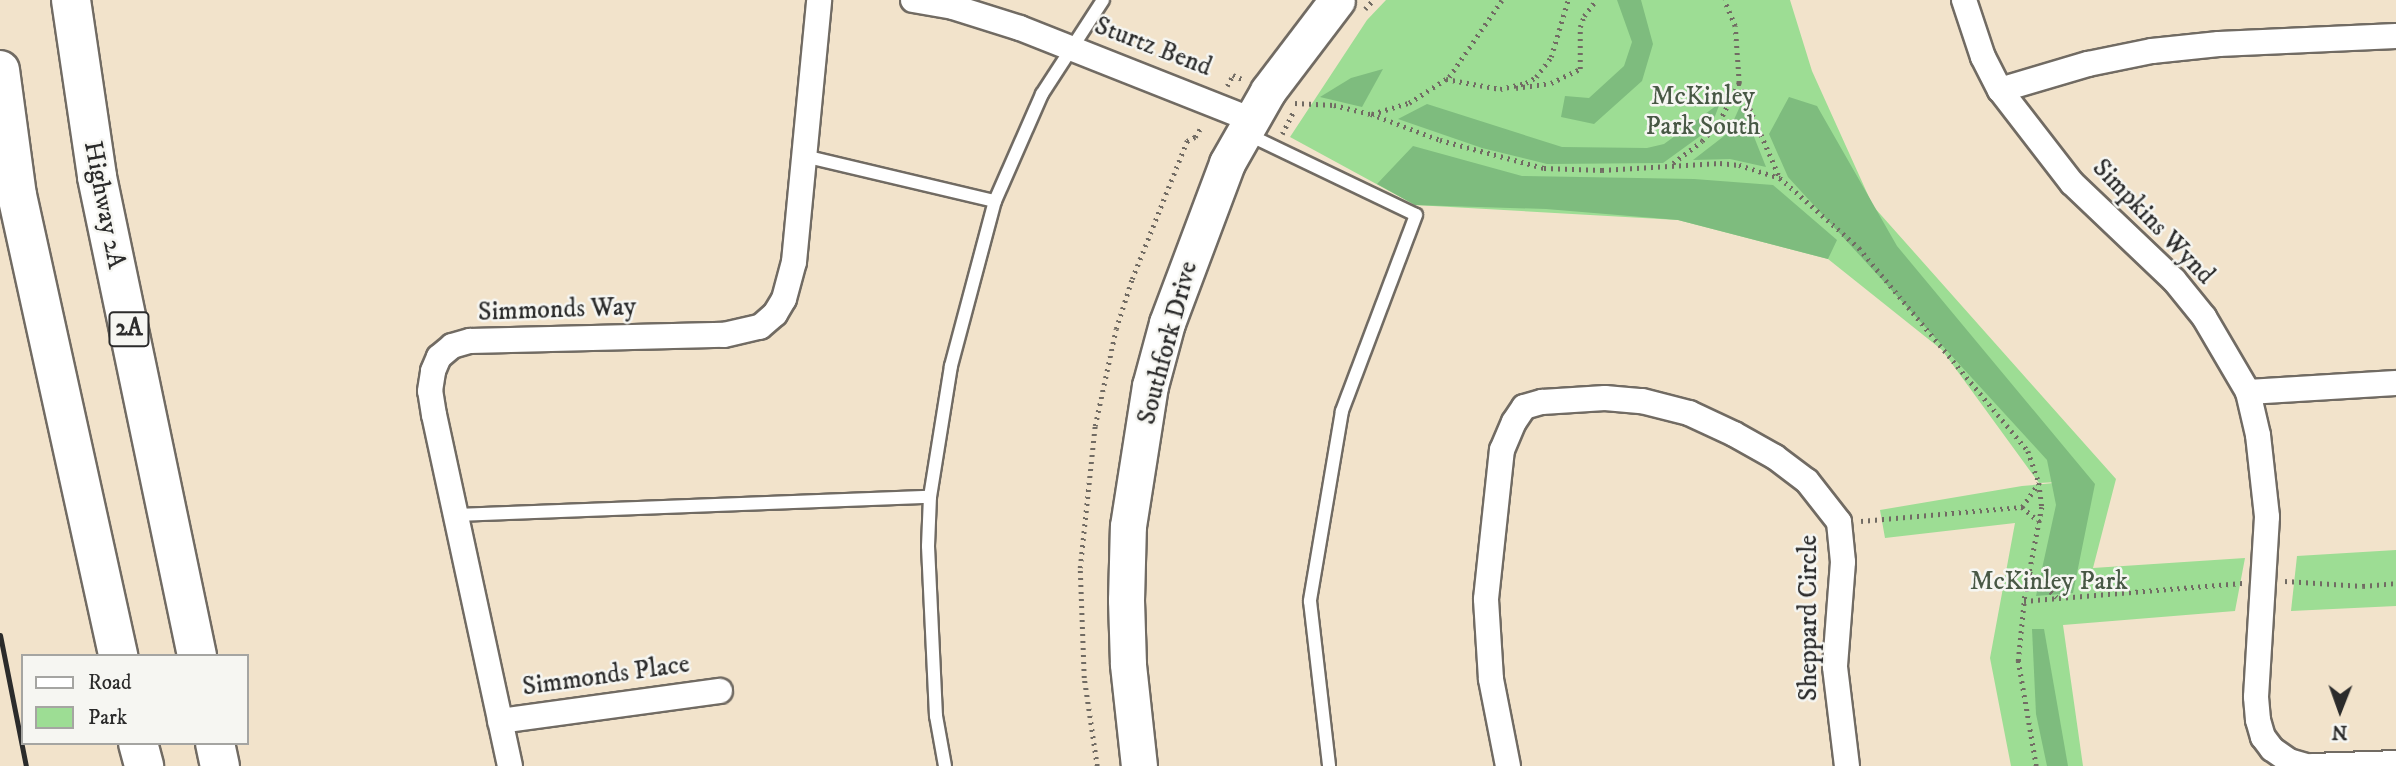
<!DOCTYPE html>
<style>
body{margin:0}
#map{position:relative;width:2396px;height:766px;overflow:hidden;background:#f2e3cb;font-family:"IM FELL DW Pica",serif}
div>[style]{position:absolute}
[style*='--x']{left:calc(var(--x)*1px);top:calc(var(--y)*1px);width:calc(var(--w)*1px);rotate:calc(var(--a)*1deg)}
.green>*{inset:0;background:#9ddd94}
.forest>*{inset:0;background:#7ebc7e}
.path>*{height:4.5px;margin-top:-2.25px;transform-origin:0;background:repeating-linear-gradient(90deg,#716b63 0 2px,transparent 0 7px)}
.roads{filter:drop-shadow(2px 0 #716b63) drop-shadow(-2px 0 #716b63) drop-shadow(0 2px #716b63) drop-shadow(0 -2px #716b63)}
.lane>*{height:12px;margin:-6px;padding:0 6px;transform-origin:6px;border-radius:6px;background:#fff}
.street>*{height:24px;margin:-12px;padding:0 12px;transform-origin:12px;border-radius:12px;background:#fff}
.secondary>*{height:35px;margin:-17.5px;padding:0 17.5px;transform-origin:17.5px;border-radius:17.5px;background:#fff}
.primary>*{height:38px;margin:-19px;padding:0 19px;transform-origin:19px;border-radius:19px;background:#fff}
.rail>*{height:5px;margin:-2.5px;padding:0 2.5px;transform-origin:2.5px;border-radius:2.5px;background:#2b2b2b}
span{translate:-50% -50%;white-space:nowrap;text-align:center;line-height:1.15;-webkit-text-stroke:5px #f6f6f2;paint-order:stroke}
.shield-label span{padding:2px 5px;background:#f6f6f2;border:2px solid;border-radius:5px;-webkit-text-stroke-width:0}
.shield-label{font-size:24px;color:#2b2b2b;font-weight:700}
.street-label{font-size:26px;color:#2b2b2b}
.park-label{font-size:26px;color:#485845}
.legend{position:absolute;left:21px;top:654px;width:228px;height:91px;box-sizing:border-box;background:#f6f6f2;border:2px solid #a5a5a2;margin:0;padding:9px 12px;list-style:none;font-size:21px;color:#2b2b2b}
.legend li{display:flex;align-items:center;gap:14px;height:35px}
.legend b{width:35px;border:2px solid #a5a5a2}
.north{position:absolute;left:2305px;top:675px;width:70px;height:70px;-webkit-text-stroke:5px #f6f6f2;paint-order:stroke;rotate:181deg;font-size:19px;font-weight:700;line-height:28px;text-align:center;color:#2b2b2b}
.north::after{content:'';display:block;margin:auto;width:24px;height:32px;background:#2b2b2b;clip-path:polygon(50% 0,100% 100%,50% 72%,0 100%)}
</style>
<div id="map">
<div class="green">
<div style="clip-path:polygon(1386px 0,1790px 0,1812px 71px,1873px 206px,2116px 479px,2093px 568px,2245px 558px,2235px 611px,2063px 625px,2083px 766px,2011px 766px,1990px 658px,2015px 523px,1885px 538px,1880px 510px,2022px 486px,2076px 481px,2039px 483px,1942px 350px,1828px 259px,1678px 220px,1415px 205px,1290px 137px,1367px 20px)"></div>
<div style="clip-path:polygon(2396px 550px,2396px 606px,2291px 611px,2297px 556px)"></div>
</div>
<div class="forest">
<div style="clip-path:polygon(1617px 0,1641px 0,1653px 44px,1642px 81px,1594px 124px,1561px 117px,1565px 96px,1589px 98px,1624px 66px,1632px 42px)"></div>
<div style="clip-path:polygon(1383px 69px,1362px 107px,1320px 97px,1351px 78px)"></div>
<div style="clip-path:polygon(1789px 97px,1817px 106px,1897px 246px,2095px 484px,2073px 593px,2036px 596px,2056px 505px,2047px 460px,1788px 177px,1769px 134px)"></div>
<div style="clip-path:polygon(1720px 103px,1710px 129px,1663px 163px,1547px 164px,1482px 148px,1398px 119px,1427px 104px,1562px 147px,1647px 148px,1664px 144px)"></div>
<div style="clip-path:polygon(1741px 104px,1766px 167px,1730px 159px,1693px 160px,1728px 133px)"></div>
<div style="clip-path:polygon(1413px 146px,1522px 176px,1694px 179px,1773px 185px,1837px 240px,1828px 259px,1678px 220px,1546px 209px,1415px 205px,1377px 184px)"></div>
<div style="clip-path:polygon(2032px 629px,2044px 629px,2068px 766px,2047px 766px,2036px 714px)"></div>
</div>
<div class="path">
<div style="--x:1365;--y:9;--w:12;--a:-48"></div>
<div style="--x:1446;--y:79;--w:55;--a:10.5"></div>
<div style="--x:1500;--y:89;--w:27;--a:-13"></div>
<div style="--x:1526;--y:83;--w:12;--a:-31"></div>
<div style="--x:1536;--y:77;--w:25;--a:-53"></div>
<div style="--x:1551;--y:57;--w:59;--a:-73.4"></div>
<div style="--x:1739;--y:83;--w:103;--a:66.7"></div>
<div style="--x:1227;--y:86;--w:13;--a:-61"></div>
<div style="--x:1233;--y:75;--w:10;--a:24"></div>
<div style="--x:1516;--y:88;--w:35;--a:-8"></div>
<div style="--x:1551;--y:83;--w:32;--a:-26"></div>
<div style="--x:1580;--y:69;--w:42;--a:-90"></div>
<div style="--x:1580;--y:27;--w:12;--a:-70"></div>
<div style="--x:1584;--y:16;--w:20;--a:-53"></div>
<div style="--x:1295;--y:103;--w:39;--a:3"></div>
<div style="--x:1334;--y:105;--w:38;--a:14"></div>
<div style="--x:1371;--y:114;--w:74;--a:20.6"></div>
<div style="--x:1440;--y:140;--w:108;--a:15.1"></div>
<div style="--x:1544;--y:168;--w:58;--a:2"></div>
<div style="--x:1602;--y:170;--w:118;--a:-3.4"></div>
<div style="--x:1720;--y:163;--w:19;--a:6"></div>
<div style="--x:1739;--y:165;--w:43;--a:17.6"></div>
<div style="--x:1780;--y:178;--w:106;--a:41.5"></div>
<div style="--x:1859;--y:248;--w:264;--a:50.2"></div>
<div style="--x:2028;--y:451;--w:34;--a:71"></div>
<div style="--x:2039;--y:483;--w:24;--a:83"></div>
<div style="--x:2042;--y:507;--w:96;--a:100.8"></div>
<div style="--x:1372;--y:114;--w:39;--a:-17"></div>
<div style="--x:1409;--y:103;--w:48;--a:-33"></div>
<div style="--x:1449;--y:77;--w:93;--a:-55.5"></div>
<div style="--x:1282;--y:134;--w:27;--a:-63"></div>
<div style="--x:1673;--y:163;--w:36;--a:-37"></div>
<div style="--x:1702;--y:141;--w:25;--a:-48"></div>
<div style="--x:1719;--y:122;--w:44;--a:-62.9"></div>
<div style="--x:1739;--y:83;--w:57;--a:-94"></div>
<div style="--x:1735;--y:26;--w:28;--a:-113"></div>
<div style="--x:2022;--y:507;--w:29;--a:-55"></div>
<div style="--x:1861;--y:521;--w:162;--a:-5"></div>
<div style="--x:2022;--y:507;--w:25;--a:40"></div>
<div style="--x:2030;--y:573;--w:36;--a:42"></div>
<div style="--x:2285;--y:581;--w:78;--a:3.7"></div>
<div style="--x:2363;--y:586;--w:33;--a:-5"></div>
<div style="--x:1097;--y:766;--w:89;--a:-98.4"></div>
<div style="--x:1084;--y:678;--w:110;--a:-92.1"></div>
<div style="--x:1080;--y:568;--w:143;--a:-84"></div>
<div style="--x:1095;--y:426;--w:99;--a:-77.8"></div>
<div style="--x:1116;--y:329;--w:52;--a:-72.3"></div>
<div style="--x:1132;--y:279;--w:149;--a:-68.3"></div>
<div style="--x:1187;--y:141;--w:9;--a:-27"></div>
<div style="--x:1195;--y:137;--w:13;--a:-58"></div>
<div style="--x:2036;--y:766;--w:107;--a:-99.7"></div>
<div style="--x:2018;--y:661;--w:60;--a:-84.3"></div>
<div style="--x:2024;--y:601;--w:219;--a:-4.7"></div>
</div>
<div class="roads">
<div class="lane">
<div style="--x:1247;--y:134;--w:187;--a:25.6"></div>
<div style="--x:1416;--y:215;--w:210;--a:110.7"></div>
<div style="--x:1342;--y:411;--w:193;--a:99.6"></div>
<div style="--x:1310;--y:601;--w:166;--a:83.4"></div>
<div style="--x:804;--y:156;--w:196;--a:13.3"></div>
<div style="--x:456;--y:515;--w:474;--a:-2.2"></div>
<div style="--x:945;--y:766;--w:51;--a:-100.2"></div>
<div style="--x:936;--y:716;--w:170;--a:-92.7"></div>
<div style="--x:928;--y:546;--w:49;--a:-87.7"></div>
<div style="--x:930;--y:497;--w:133;--a:-80.9"></div>
<div style="--x:951;--y:366;--w:171;--a:-75.1"></div>
<div style="--x:995;--y:201;--w:117;--a:-66.3"></div>
<div style="--x:1042;--y:94;--w:112;--a:-57"></div>
</div>
<div class="street">
<div style="--x:913;--y:0;--w:41;--a:9.9"></div>
<div style="--x:953;--y:7;--w:70;--a:17.4"></div>
<div style="--x:1020;--y:28;--w:247;--a:21.6"></div>
<div style="--x:1964;--y:0;--w:60;--a:71.6"></div>
<div style="--x:1983;--y:57;--w:37;--a:63"></div>
<div style="--x:2000;--y:90;--w:118;--a:52.3"></div>
<div style="--x:2072;--y:183;--w:141;--a:43.6"></div>
<div style="--x:2174;--y:280;--w:48;--a:51"></div>
<div style="--x:2204;--y:317;--w:87;--a:59.6"></div>
<div style="--x:2248;--y:392;--w:44;--a:76.9"></div>
<div style="--x:2258;--y:435;--w:82;--a:83.7"></div>
<div style="--x:2267;--y:517;--w:180;--a:93.5"></div>
<div style="--x:2256;--y:697;--w:23;--a:85"></div>
<div style="--x:2258;--y:720;--w:18;--a:74"></div>
<div style="--x:2263;--y:737;--w:15;--a:53"></div>
<div style="--x:2272;--y:749;--w:21;--a:35"></div>
<div style="--x:2289;--y:761;--w:19;--a:16"></div>
<div style="--x:2000;--y:90;--w:92;--a:-16.5"></div>
<div style="--x:2088;--y:64;--w:65;--a:-11.5"></div>
<div style="--x:2152;--y:51;--w:67;--a:-6"></div>
<div style="--x:2219;--y:44;--w:177;--a:-2.6"></div>
<div style="--x:2248;--y:392;--w:148;--a:-3.5"></div>
<div style="--x:500;--y:721;--w:222;--a:-7.8"></div>
<div style="--x:510;--y:766;--w:359;--a:-102.2"></div>
<div style="--x:434;--y:415;--w:24;--a:-99"></div>
<div style="--x:430;--y:391;--w:20;--a:-81"></div>
<div style="--x:433;--y:371;--w:15;--a:-67"></div>
<div style="--x:439;--y:357;--w:17;--a:-40"></div>
<div style="--x:452;--y:346;--w:19;--a:-16"></div>
<div style="--x:470;--y:341;--w:254;--a:-1.4"></div>
<div style="--x:724;--y:335;--w:37;--a:-13"></div>
<div style="--x:760;--y:327;--w:20;--a:-41"></div>
<div style="--x:775;--y:314;--w:17;--a:-59"></div>
<div style="--x:784;--y:299;--w:38;--a:-75"></div>
<div style="--x:794;--y:262;--w:263;--a:-84.5"></div>
<div style="--x:1508;--y:766;--w:89;--a:-101.1"></div>
<div style="--x:1491;--y:679;--w:80;--a:-93.6"></div>
<div style="--x:1486;--y:599;--w:150;--a:-83.9"></div>
<div style="--x:1502;--y:450;--w:30;--a:-67"></div>
<div style="--x:1514;--y:422;--w:18;--a:-56"></div>
<div style="--x:1524;--y:407;--w:19;--a:-16"></div>
<div style="--x:1542;--y:402;--w:63;--a:-3.6"></div>
<div style="--x:1605;--y:398;--w:37;--a:5"></div>
<div style="--x:1642;--y:401;--w:49;--a:14.3"></div>
<div style="--x:1689;--y:413;--w:50;--a:25"></div>
<div style="--x:1734;--y:434;--w:47;--a:29.3"></div>
<div style="--x:1775;--y:457;--w:40;--a:37"></div>
<div style="--x:1807;--y:481;--w:52;--a:52"></div>
<div style="--x:1839;--y:522;--w:40;--a:84.3"></div>
<div style="--x:1843;--y:562;--w:105;--a:94.4"></div>
<div style="--x:1835;--y:667;--w:100;--a:83.1"></div>
<div style="--x:2312;--y:766;--w:84;--a:-2"></div>
</div>
<div class="secondary">
<div style="--x:1139;--y:766;--w:103;--a:-96.2"></div>
<div style="--x:1128;--y:664;--w:64;--a:-91.8"></div>
<div style="--x:1126;--y:600;--w:74;--a:-88.5"></div>
<div style="--x:1128;--y:526;--w:142;--a:-81.1"></div>
<div style="--x:1150;--y:386;--w:65;--a:-74.9"></div>
<div style="--x:1167;--y:323;--w:171;--a:-69.4"></div>
<div style="--x:1227;--y:163;--w:83;--a:-60.3"></div>
<div style="--x:1268;--y:91;--w:114;--a:-52.8"></div>
</div>
<div class="primary">
<div style="--x:71;--y:0;--w:179;--a:81.6"></div>
<div style="--x:97;--y:177;--w:489;--a:78.2"></div>
<div style="--x:0;--y:70;--w:126;--a:82.3"></div>
<div style="--x:17;--y:195;--w:472;--a:77.6"></div>
<div style="--x:138;--y:743;--w:24;--a:75"></div>
<div style="--x:215;--y:743;--w:24;--a:78"></div>
</div>
</div>
<div class="rail">
<div style="--x:0;--y:635;--w:134;--a:78.8"></div>
</div>
<div class="shield-label">
<span style="left:129px;top:329px">2A</span>
</div>
<div class="street-label">
<span style="left:1153px;top:47px;rotate:21deg">Sturtz Bend</span>
<span style="left:104px;top:205px;rotate:79deg">Highway 2A</span>
<span style="left:2153px;top:222px;rotate:46deg">Simpkins Wynd</span>
<span style="left:557px;top:310px;rotate:-2deg">Simmonds Way</span>
<span style="left:1168px;top:343px;rotate:-75deg">Southfork Drive</span>
<span style="left:1809px;top:618px;rotate:-90deg">Sheppard Circle</span>
<span style="left:606px;top:676px;rotate:-8deg">Simmonds Place</span>
</div>
<div class="park-label">
<span style="left:1703px;top:112px">McKinley<br>Park South</span>
<span style="left:2049px;top:582px">McKinley Park</span>
</div>
<ul class="legend">
<li><b style="height:9px;background:#fff"></b>Road</li>
<li><b style="height:19px;background:#9ddd94"></b>Park</li>
</ul>
<div class="north">N</div>
</div>
